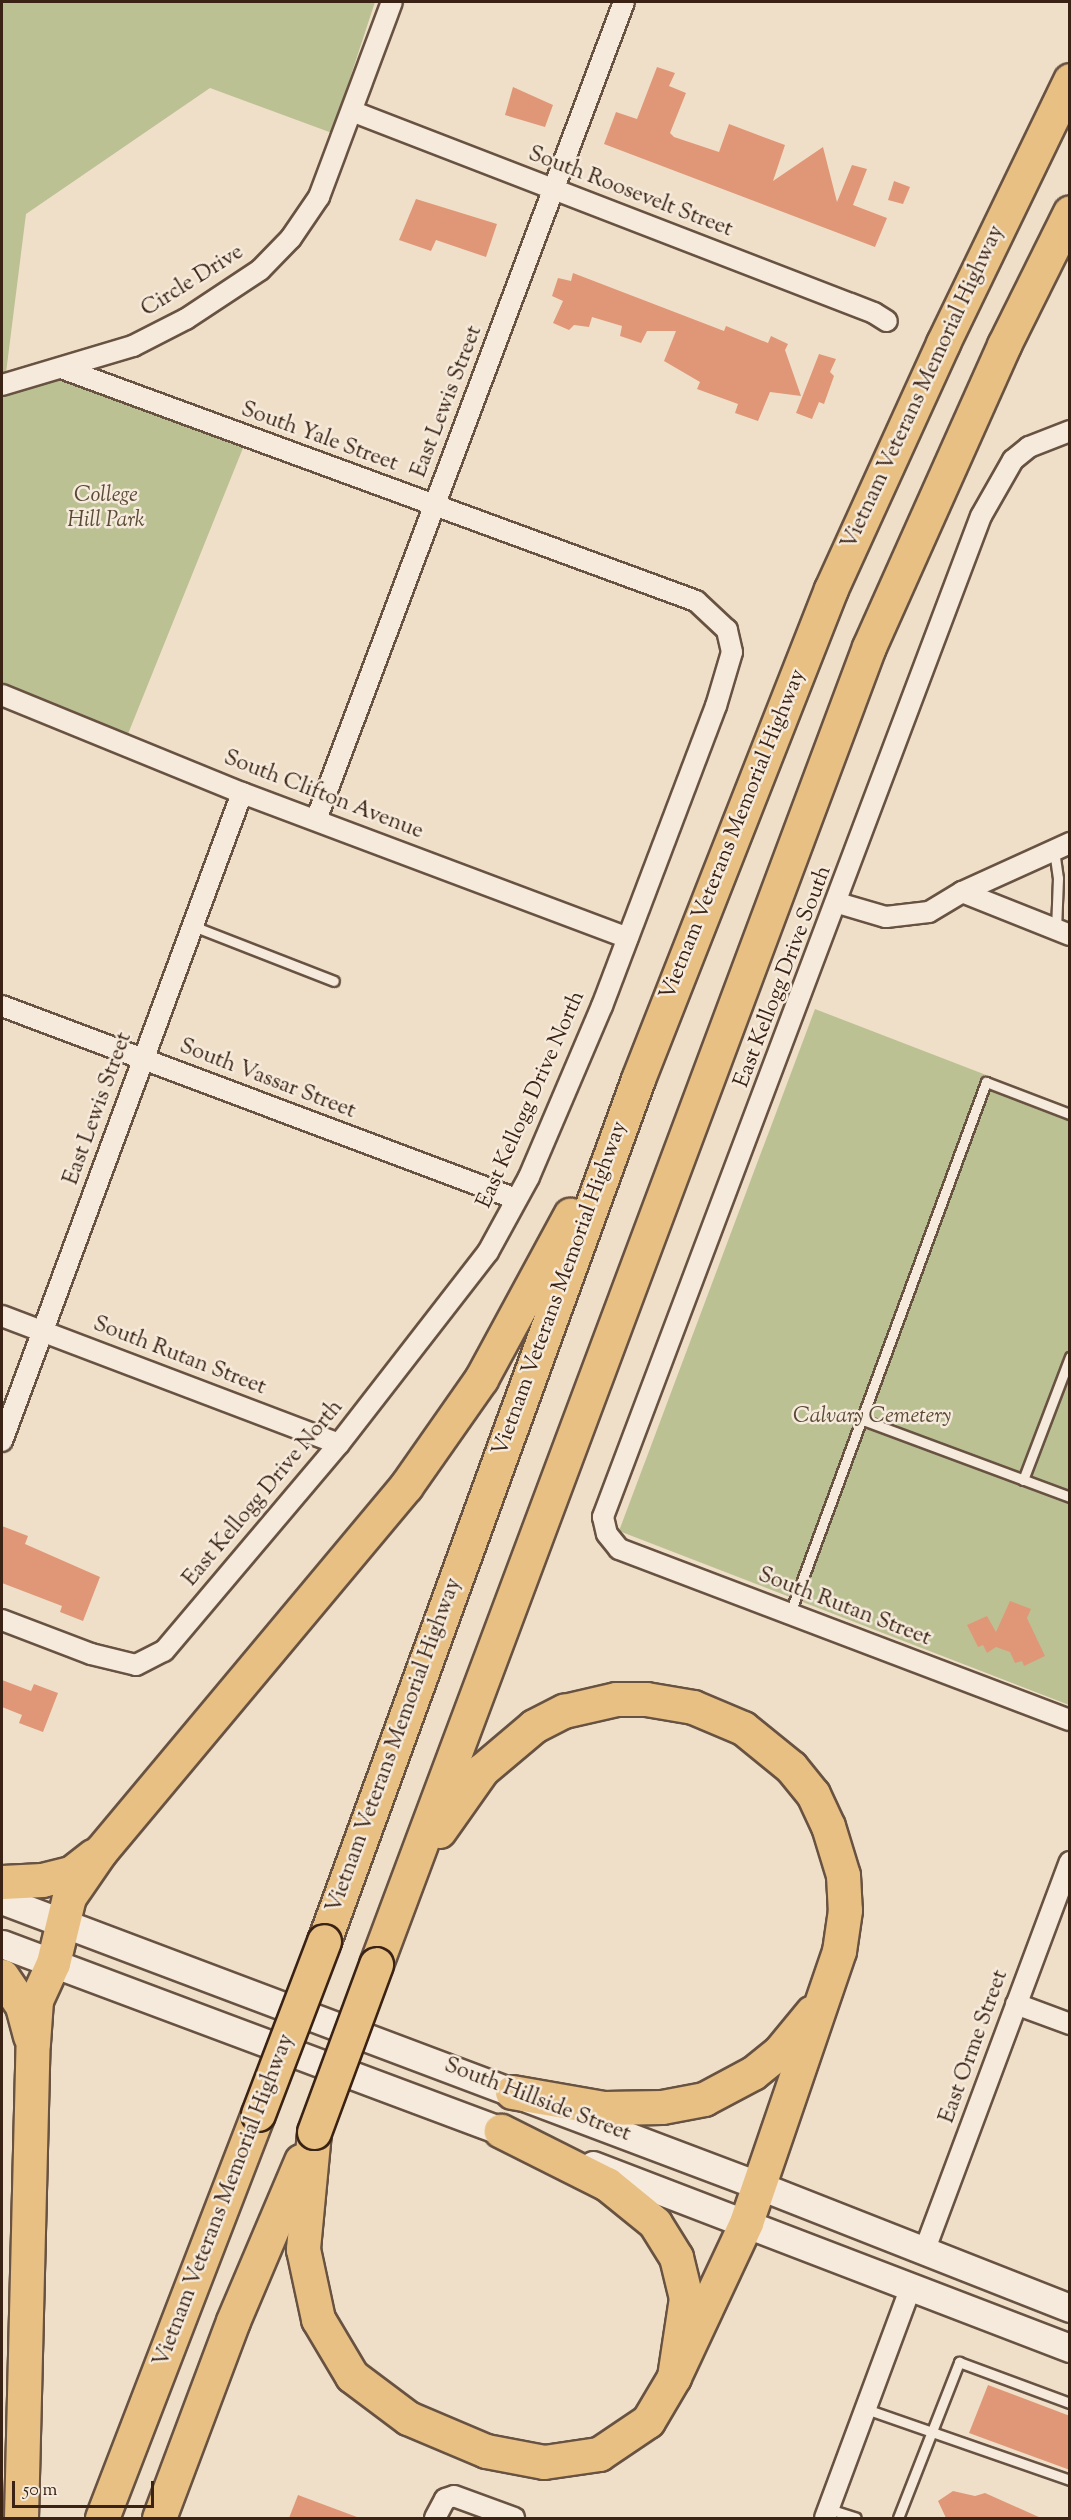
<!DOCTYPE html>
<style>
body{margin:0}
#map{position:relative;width:1071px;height:2520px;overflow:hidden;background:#f0dfc8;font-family:"Sorts Mill Goudy",serif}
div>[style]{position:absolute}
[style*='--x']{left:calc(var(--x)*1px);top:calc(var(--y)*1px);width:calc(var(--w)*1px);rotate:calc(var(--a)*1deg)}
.green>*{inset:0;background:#bcc194}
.building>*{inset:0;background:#e09777}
.roads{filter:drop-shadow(2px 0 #685242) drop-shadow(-2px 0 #685242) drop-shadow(0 2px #685242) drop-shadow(0 -2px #685242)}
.service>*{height:9px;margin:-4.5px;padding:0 4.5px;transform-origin:4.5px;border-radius:4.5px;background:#f5eadb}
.minor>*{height:20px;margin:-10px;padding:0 10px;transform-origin:10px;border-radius:10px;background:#f5eadb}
.secondary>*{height:27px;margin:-13.5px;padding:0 13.5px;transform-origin:13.5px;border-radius:13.5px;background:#f5eadb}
.motorway>*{height:33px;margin:-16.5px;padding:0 16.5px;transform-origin:16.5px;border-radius:16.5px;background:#e8c084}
.bridges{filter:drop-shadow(2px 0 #3a2315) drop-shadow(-2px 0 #3a2315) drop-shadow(0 2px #3a2315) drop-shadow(0 -2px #3a2315)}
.motorway-bridge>*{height:33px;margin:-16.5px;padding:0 16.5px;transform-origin:16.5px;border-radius:16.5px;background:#e8c084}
span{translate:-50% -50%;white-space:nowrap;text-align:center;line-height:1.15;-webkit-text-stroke:5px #f5eadb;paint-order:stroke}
.street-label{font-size:22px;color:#3a2315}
.park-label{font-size:22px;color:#5a4a35;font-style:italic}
.frame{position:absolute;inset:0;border:3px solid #3a2315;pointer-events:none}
.scale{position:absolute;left:12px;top:2481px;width:142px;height:27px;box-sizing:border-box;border:3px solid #3a2315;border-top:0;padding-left:8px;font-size:18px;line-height:21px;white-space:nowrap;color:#3a2315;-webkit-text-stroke:4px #f5eadb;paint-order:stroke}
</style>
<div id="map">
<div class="green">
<div style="clip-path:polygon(2px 2px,375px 2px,332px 133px,210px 88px,26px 214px,6px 373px,68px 382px,243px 448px,128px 734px,2px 687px)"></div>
<div style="clip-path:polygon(815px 1009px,1069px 1107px,1069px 1705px,619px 1531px)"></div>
</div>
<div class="building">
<div style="clip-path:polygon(657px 67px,675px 73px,669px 86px,686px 93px,670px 133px,674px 137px,719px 152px,729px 124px,785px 145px,773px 181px,823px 147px,837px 202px,852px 165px,867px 169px,853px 205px,887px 218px,875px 247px,604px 144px,616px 112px,637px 119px)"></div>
<div style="clip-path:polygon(513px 87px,553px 105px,545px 127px,505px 115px)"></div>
<div style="clip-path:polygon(894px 181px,910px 187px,903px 204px,888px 200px)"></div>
<div style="clip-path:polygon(416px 199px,497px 224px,486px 257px,436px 240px,431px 251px,399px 240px)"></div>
<div style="clip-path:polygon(573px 273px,724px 331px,726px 326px,768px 343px,771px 336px,788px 344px,785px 350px,801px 396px,770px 392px,758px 421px,735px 413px,738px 404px,697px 389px,700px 382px,664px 361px,676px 331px,647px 331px,641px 343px,620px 336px,622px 326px,592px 317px,589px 327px,574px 325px,569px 330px,553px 323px,563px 301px,552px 296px,558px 278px,571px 281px)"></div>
<div style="clip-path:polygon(819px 354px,836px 359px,830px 372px,834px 376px,824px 404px,819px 402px,812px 419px,796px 413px)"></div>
<div style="clip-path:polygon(2px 1526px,28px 1536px,25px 1544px,100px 1577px,83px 1621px,60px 1612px,62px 1606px,2px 1583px)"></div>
<div style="clip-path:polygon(1010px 1601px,1031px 1609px,1027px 1618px,1045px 1656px,1024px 1666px,1022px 1661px,1015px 1663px,1010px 1652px,996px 1647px,987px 1653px,983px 1645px,978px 1647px,967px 1625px,987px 1616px,996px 1632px)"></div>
<div style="clip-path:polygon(2px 1680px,31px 1691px,34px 1684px,58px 1693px,43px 1732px,19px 1723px,22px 1715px,2px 1707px)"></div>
<div style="clip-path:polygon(988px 2385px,1070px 2416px,1070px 2470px,969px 2433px)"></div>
<div style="clip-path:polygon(953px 2491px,975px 2496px,985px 2493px,1041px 2518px,946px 2518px,938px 2501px)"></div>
<div style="clip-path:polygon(298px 2495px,357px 2517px,357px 2518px,289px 2518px)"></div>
</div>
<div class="roads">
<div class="service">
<div style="--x:1054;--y:850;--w:28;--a:82"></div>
<div style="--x:1058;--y:878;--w:52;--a:92.2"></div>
<div style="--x:193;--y:926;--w:151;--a:21.3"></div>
<div style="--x:863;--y:1420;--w:221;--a:20.4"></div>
<div style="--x:1023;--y:1480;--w:132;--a:-69.1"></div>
<div style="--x:790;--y:1613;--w:566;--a:-69.74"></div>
<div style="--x:986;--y:1082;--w:90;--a:20.9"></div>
<div style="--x:866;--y:2409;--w:216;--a:19.2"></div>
<div style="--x:829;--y:2509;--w:28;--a:18"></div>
<div style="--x:898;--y:2518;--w:168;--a:-68.6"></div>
<div style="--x:959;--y:2362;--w:118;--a:20.3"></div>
</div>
<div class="minor">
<div style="--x:354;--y:112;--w:557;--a:21.13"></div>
<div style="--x:874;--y:313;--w:15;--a:32"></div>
<div style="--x:2;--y:385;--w:137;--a:-16.6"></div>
<div style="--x:133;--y:346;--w:59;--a:-27"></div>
<div style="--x:186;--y:319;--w:89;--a:-33.5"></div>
<div style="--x:260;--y:270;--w:45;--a:-45.9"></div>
<div style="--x:291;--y:238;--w:50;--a:-55.7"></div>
<div style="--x:319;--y:197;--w:208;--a:-69.5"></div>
<div style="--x:1070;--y:431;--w:44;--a:158.7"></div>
<div style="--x:1029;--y:447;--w:21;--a:141"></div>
<div style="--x:1013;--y:460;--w:64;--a:119.7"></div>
<div style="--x:981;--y:516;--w:1070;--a:110.69"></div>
<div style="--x:603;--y:1517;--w:17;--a:77"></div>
<div style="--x:607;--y:1534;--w:19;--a:51"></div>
<div style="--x:619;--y:1549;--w:482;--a:20.8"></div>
<div style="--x:2;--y:695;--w:259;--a:22.2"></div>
<div style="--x:242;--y:793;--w:412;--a:20.6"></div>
<div style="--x:316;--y:820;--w:874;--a:-69.37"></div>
<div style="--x:962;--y:892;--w:116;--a:21.7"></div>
<div style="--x:838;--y:903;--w:50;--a:16.3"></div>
<div style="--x:886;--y:917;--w:43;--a:-6.6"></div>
<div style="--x:929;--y:912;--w:39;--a:-31"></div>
<div style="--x:962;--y:892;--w:119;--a:-24.4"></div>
<div style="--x:2;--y:1006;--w:549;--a:20.58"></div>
<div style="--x:2;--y:1316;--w:360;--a:20.8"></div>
<div style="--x:2;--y:1441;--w:691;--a:-69.68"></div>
<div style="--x:2;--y:1620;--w:95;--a:20.9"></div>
<div style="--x:91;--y:1654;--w:46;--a:13.7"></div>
<div style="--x:136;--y:1665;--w:31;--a:-27"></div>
<div style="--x:164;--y:1651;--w:271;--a:-49.8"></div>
<div style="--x:339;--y:1444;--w:243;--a:-52.2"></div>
<div style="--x:488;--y:1252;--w:85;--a:-61.3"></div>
<div style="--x:529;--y:1177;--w:186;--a:-66.9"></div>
<div style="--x:602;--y:1006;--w:321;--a:-69.2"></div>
<div style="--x:716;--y:706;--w:56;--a:-73.5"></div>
<div style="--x:732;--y:652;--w:23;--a:-103"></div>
<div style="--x:727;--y:630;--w:42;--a:-136.9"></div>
<div style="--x:696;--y:601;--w:673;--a:-159.84"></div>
<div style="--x:1016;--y:2004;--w:58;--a:20.3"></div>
<div style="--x:925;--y:2249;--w:413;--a:-69.5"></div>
<div style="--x:435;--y:2518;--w:21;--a:-62"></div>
<div style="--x:445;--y:2499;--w:9;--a:-18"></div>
<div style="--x:454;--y:2496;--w:64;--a:20.1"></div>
<div style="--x:825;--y:2518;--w:244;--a:-69.6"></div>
</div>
<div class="secondary">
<div style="--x:2;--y:1900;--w:810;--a:20.67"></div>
<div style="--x:760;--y:2186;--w:333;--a:21.5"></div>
<div style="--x:2;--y:1944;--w:553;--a:20.53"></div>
<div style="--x:593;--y:2165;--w:511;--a:20.99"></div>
</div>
<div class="motorway">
<div style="--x:439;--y:1831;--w:75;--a:-54.8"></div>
<div style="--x:482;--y:1770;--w:68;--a:-40.2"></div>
<div style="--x:534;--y:1726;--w:34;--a:-27"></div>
<div style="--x:564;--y:1711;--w:53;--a:-13"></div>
<div style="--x:616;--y:1699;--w:30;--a:0"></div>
<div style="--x:646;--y:1699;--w:48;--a:9.7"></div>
<div style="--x:693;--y:1707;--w:54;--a:22.8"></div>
<div style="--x:743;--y:1728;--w:62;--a:39.1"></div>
<div style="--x:791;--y:1767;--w:35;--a:51"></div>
<div style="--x:813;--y:1794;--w:35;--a:65"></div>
<div style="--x:828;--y:1826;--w:51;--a:73"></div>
<div style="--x:843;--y:1875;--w:35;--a:87"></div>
<div style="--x:845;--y:1910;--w:41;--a:98.3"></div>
<div style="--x:839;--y:1951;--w:287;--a:108.9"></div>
<div style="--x:746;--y:2223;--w:170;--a:115.1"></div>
<div style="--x:2;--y:1882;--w:40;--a:-2.9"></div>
<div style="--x:42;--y:1880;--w:30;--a:-14"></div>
<div style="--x:71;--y:1873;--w:28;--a:-38"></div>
<div style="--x:324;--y:1941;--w:917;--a:-69.98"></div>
<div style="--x:638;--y:1079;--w:527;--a:-68.5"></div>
<div style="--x:831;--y:589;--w:270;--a:-65.5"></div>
<div style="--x:943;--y:343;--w:292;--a:-64.2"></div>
<div style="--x:376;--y:1964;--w:1406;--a:-69.48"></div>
<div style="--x:869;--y:647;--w:331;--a:-65.9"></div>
<div style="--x:1004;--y:345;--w:148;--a:-63.6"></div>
<div style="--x:2;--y:1976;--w:36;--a:56"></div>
<div style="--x:22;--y:2006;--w:31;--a:75"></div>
<div style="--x:512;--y:2092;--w:93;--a:9.9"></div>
<div style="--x:604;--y:2108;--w:58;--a:-1"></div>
<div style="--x:662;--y:2107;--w:43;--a:-10.8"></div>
<div style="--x:704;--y:2099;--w:55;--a:-28"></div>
<div style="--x:753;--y:2073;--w:35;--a:-39"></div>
<div style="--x:780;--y:2051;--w:50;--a:-50.6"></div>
<div style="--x:314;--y:2132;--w:118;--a:95.4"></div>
<div style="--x:303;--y:2249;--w:72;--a:77.9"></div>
<div style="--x:318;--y:2319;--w:66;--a:59.2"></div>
<div style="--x:352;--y:2376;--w:70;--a:36.9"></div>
<div style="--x:408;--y:2418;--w:85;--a:22.9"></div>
<div style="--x:486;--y:2451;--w:59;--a:10.7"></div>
<div style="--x:544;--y:2462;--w:56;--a:-8.3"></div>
<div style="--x:599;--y:2454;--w:59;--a:-34"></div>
<div style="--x:648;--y:2421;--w:51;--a:-59.4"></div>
<div style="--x:674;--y:2377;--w:80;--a:-81.4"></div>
<div style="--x:686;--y:2298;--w:42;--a:-103.7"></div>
<div style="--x:676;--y:2257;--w:40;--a:-122"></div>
<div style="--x:655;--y:2223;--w:62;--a:-140.9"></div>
<div style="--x:607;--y:2184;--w:119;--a:-153.4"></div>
<div style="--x:21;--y:2518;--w:475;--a:-88.6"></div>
<div style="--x:33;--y:2043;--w:43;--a:-86"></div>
<div style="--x:36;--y:2000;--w:41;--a:-65.3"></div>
<div style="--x:53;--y:1963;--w:68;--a:-76.4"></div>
<div style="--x:69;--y:1897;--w:55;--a:-55.4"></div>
<div style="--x:100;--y:1852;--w:477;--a:-50.1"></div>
<div style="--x:406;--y:1486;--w:131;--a:-55"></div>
<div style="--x:481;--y:1379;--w:187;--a:-61.5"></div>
<div style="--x:102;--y:2518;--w:433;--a:-68.9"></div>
<div style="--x:159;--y:2518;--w:210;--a:-69.4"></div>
<div style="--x:233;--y:2321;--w:174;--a:-67"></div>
</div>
</div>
<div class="bridges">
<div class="motorway-bridge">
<div style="--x:258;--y:2114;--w:185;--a:-69.1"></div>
<div style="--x:314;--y:2132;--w:179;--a:-69.7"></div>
</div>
</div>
<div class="street-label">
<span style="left:630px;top:193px;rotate:21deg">South Roosevelt Street</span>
<span style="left:193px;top:282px;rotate:-32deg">Circle Drive</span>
<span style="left:924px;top:388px;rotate:-65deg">Vietnam Veterans Memorial Highway</span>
<span style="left:448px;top:402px;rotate:-69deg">East Lewis Street</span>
<span style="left:319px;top:438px;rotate:20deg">South Yale Street</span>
<span style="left:323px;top:796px;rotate:21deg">South Clifton Avenue</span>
<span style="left:734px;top:835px;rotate:-68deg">Vietnam Veterans Memorial Highway</span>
<span style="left:784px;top:977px;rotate:-69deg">East Kellogg Drive South</span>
<span style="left:267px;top:1080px;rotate:21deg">South Vassar Street</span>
<span style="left:532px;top:1100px;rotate:-66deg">East Kellogg Drive North</span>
<span style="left:99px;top:1109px;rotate:-70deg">East Lewis Street</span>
<span style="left:561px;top:1289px;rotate:-70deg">Vietnam Veterans Memorial Highway</span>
<span style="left:179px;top:1357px;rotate:21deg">South Rutan Street</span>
<span style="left:264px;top:1494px;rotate:-50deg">East Kellogg Drive North</span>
<span style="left:844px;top:1608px;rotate:21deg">South Rutan Street</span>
<span style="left:395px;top:1746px;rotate:-70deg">Vietnam Veterans Memorial Highway</span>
<span style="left:975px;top:2047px;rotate:-70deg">East Orme Street</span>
<span style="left:537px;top:2101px;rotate:21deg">South Hillside Street</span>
<span style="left:225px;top:2201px;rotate:-69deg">Vietnam Veterans Memorial Highway</span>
</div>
<div class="park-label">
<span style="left:106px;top:509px">College<br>Hill Park</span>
<span style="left:872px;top:1418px">Calvary Cemetery</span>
</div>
<div class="frame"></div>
<div class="scale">50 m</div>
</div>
